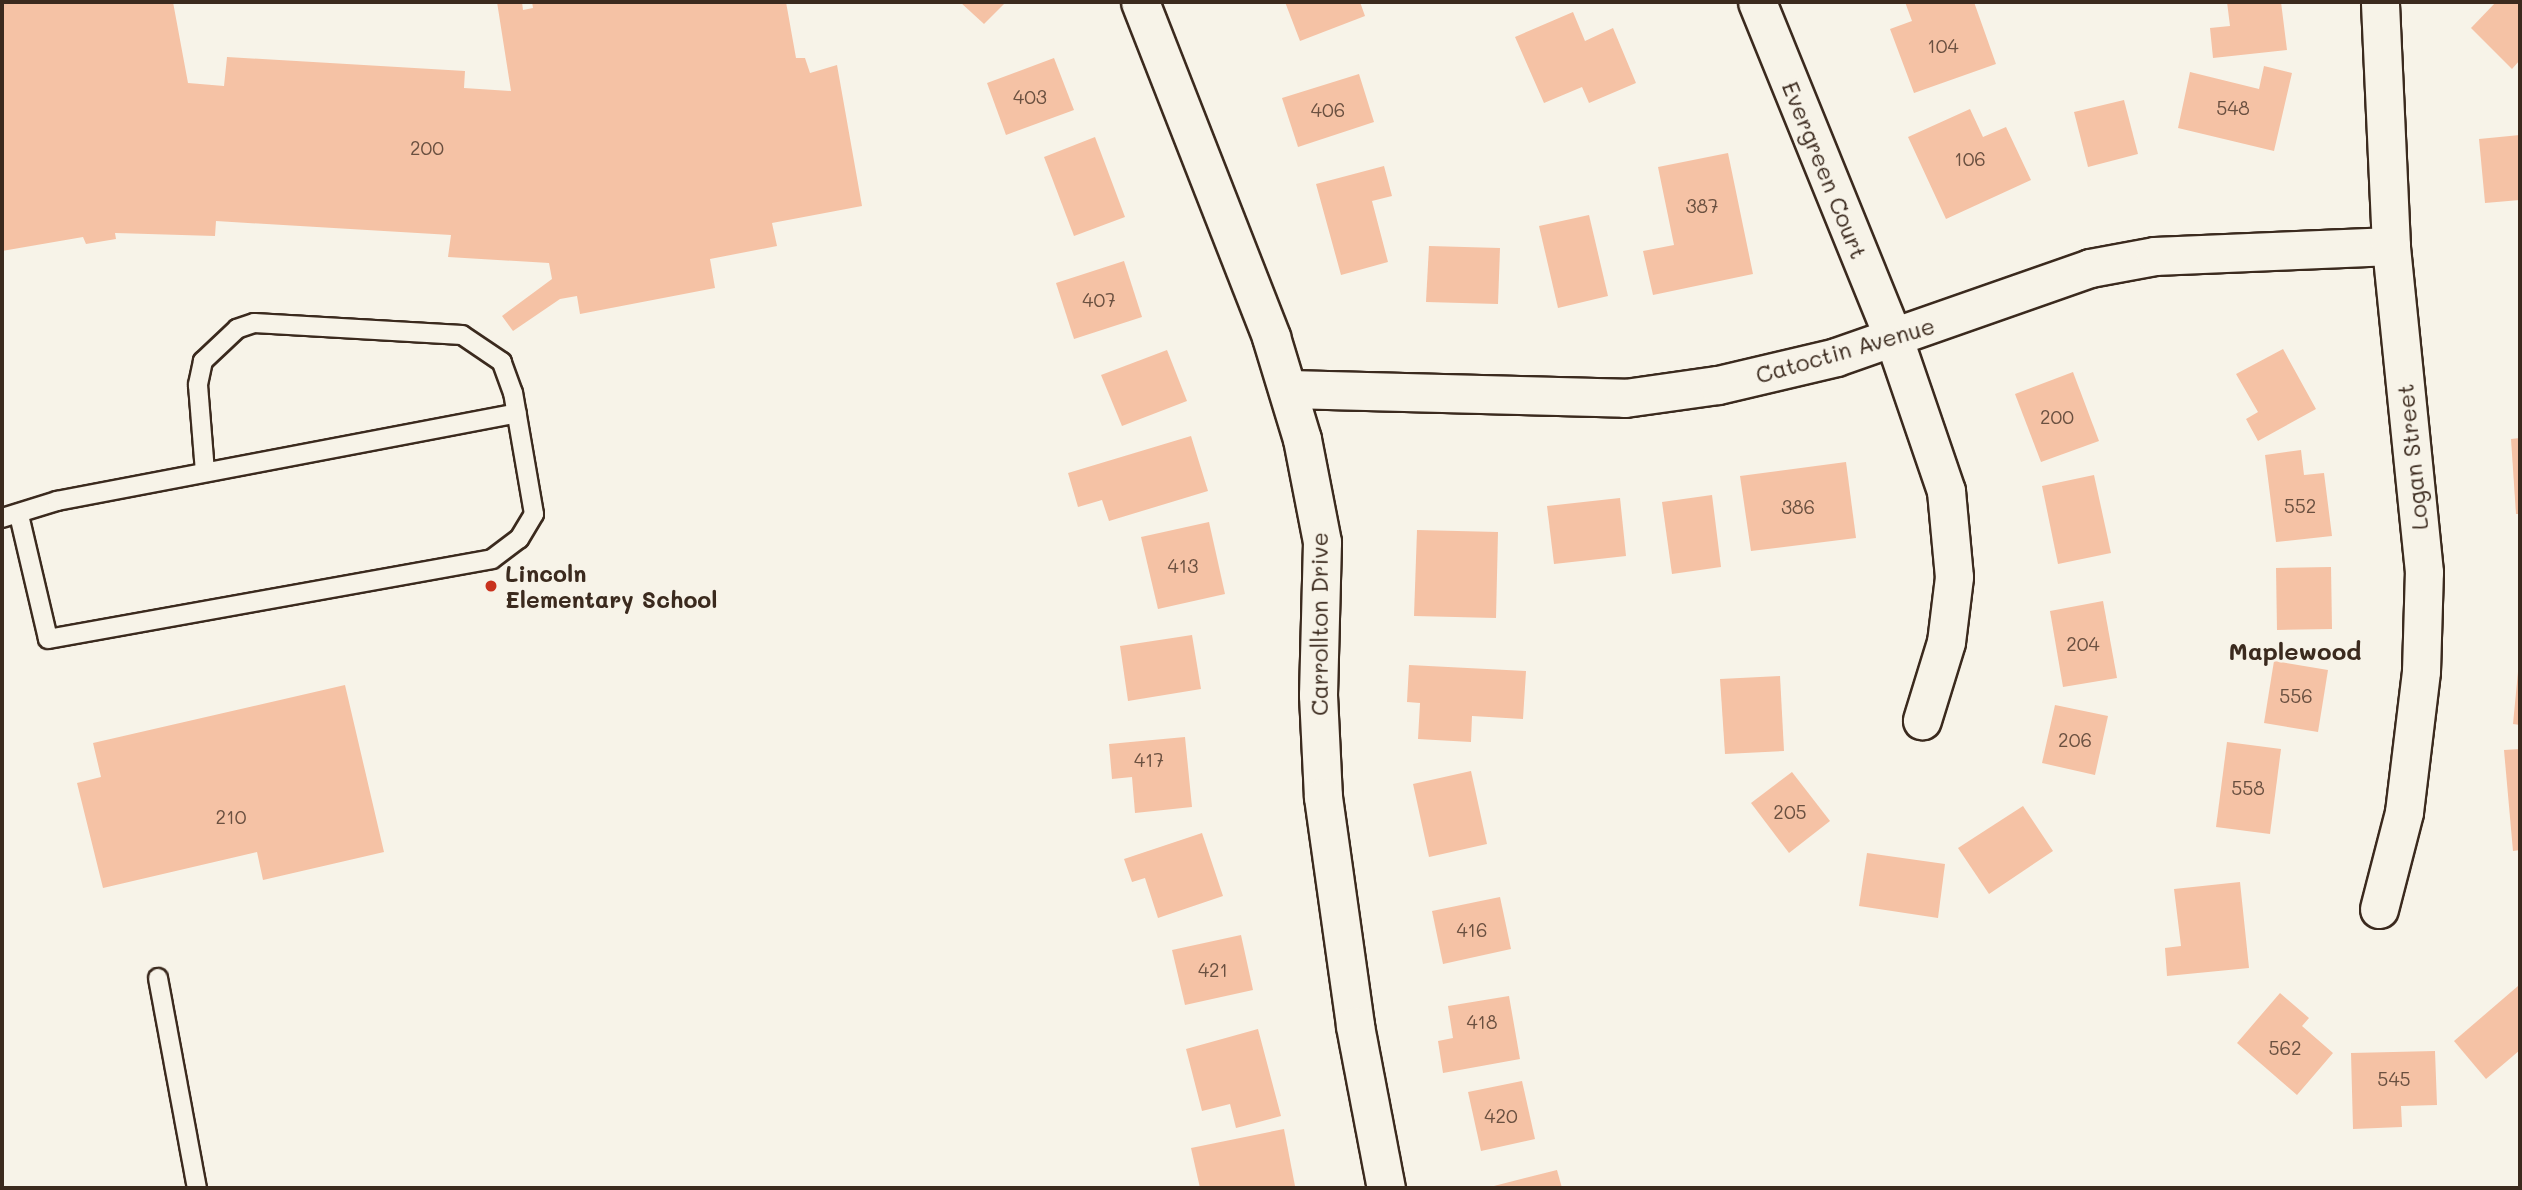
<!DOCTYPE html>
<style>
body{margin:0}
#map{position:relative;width:2522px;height:1190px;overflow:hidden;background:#f7f3e8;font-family:Mali,sans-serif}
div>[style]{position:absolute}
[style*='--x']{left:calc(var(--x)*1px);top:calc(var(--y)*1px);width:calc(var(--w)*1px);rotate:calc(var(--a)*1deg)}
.building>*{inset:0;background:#f5c2a5}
.roads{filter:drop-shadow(2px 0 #3b2a1e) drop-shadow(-2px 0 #3b2a1e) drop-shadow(0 2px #3b2a1e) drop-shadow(0 -2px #3b2a1e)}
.lane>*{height:18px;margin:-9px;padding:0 9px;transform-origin:9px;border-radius:9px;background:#f7f3e8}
.street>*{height:37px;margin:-18.5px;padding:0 18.5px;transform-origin:18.5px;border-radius:18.5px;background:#f7f3e8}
.dots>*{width:19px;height:19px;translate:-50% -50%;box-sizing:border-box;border:4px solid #f7f3e8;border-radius:50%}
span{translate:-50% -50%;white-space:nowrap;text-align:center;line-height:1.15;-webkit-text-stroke:5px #f7f3e8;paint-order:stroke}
.number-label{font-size:19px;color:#6a5040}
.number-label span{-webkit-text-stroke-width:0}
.street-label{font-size:23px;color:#3b2a1e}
.poi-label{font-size:23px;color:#3b2a1e;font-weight:700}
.left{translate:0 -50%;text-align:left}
.neighbourhood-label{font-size:24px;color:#3b2a1e;font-weight:700}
.frame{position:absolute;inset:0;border:4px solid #3b2a1e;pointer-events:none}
</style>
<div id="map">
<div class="building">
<div style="clip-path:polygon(2px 2px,173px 2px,188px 83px,224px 86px,227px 57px,465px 71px,464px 88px,511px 91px,497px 2px,522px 2px,523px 10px,533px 8px,532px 2px,786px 2px,796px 58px,805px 58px,810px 73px,837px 65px,862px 206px,772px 223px,777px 246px,710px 259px,715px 288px,580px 314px,577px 296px,560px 299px,513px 331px,502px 316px,552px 279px,549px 263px,448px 257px,451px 235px,216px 221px,215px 236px,115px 233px,116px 239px,86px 244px,83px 237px,2px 251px)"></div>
<div style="clip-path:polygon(960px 2px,1006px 2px,984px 24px)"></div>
<div style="clip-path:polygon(1285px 2px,1360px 2px,1365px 16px,1300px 41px)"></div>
<div style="clip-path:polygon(1905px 2px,1974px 2px,1996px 64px,1914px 93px,1890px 29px,1912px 21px)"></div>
<div style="clip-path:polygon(2227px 2px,2281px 2px,2287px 50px,2213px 58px,2210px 28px,2230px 26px)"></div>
<div style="clip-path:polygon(2496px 2px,2520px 2px,2520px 60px,2512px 69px,2471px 28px)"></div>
<div style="clip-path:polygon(1573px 12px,1585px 41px,1613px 28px,1636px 83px,1589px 103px,1582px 87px,1544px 103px,1515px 37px)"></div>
<div style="clip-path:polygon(1054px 58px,1074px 110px,1006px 135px,987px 83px)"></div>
<div style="clip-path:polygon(2264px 66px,2292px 73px,2274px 151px,2178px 128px,2190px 72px,2259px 89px)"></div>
<div style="clip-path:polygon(1359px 74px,1374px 122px,1298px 147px,1282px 98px)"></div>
<div style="clip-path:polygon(2124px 100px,2138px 154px,2088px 167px,2074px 112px)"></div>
<div style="clip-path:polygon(1970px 109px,1983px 137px,2006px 127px,2031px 180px,1946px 219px,1908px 137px)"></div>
<div style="clip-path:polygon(2520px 135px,2520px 200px,2485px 203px,2479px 139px)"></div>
<div style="clip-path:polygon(1095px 137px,1125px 217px,1074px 236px,1044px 157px)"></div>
<div style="clip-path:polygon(1728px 153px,1753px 274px,1653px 295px,1643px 251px,1674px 245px,1658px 167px)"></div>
<div style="clip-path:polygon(1384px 166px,1392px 196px,1372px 201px,1388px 262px,1341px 275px,1316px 184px)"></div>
<div style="clip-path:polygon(1589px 215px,1608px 296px,1558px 308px,1539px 226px)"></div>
<div style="clip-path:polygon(1429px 246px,1500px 248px,1498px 304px,1426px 302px)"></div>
<div style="clip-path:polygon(1124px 261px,1142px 317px,1074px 339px,1056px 283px)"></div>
<div style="clip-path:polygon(2283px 349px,2316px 409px,2258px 441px,2246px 419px,2258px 412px,2236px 374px)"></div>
<div style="clip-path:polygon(1167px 350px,1187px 401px,1122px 426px,1101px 375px)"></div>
<div style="clip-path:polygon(2073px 372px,2099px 441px,2041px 462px,2015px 394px)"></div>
<div style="clip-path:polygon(1191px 436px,1208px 491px,1109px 521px,1102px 500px,1078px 507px,1068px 473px)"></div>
<div style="clip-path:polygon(2520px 438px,2520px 514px,2516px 514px,2511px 439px)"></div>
<div style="clip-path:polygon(2301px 450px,2304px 475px,2324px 473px,2332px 536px,2276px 542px,2265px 455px)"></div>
<div style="clip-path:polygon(1846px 462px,1856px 538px,1751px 551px,1740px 476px)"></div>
<div style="clip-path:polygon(2094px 475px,2111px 553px,2058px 564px,2042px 486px)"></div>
<div style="clip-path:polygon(1712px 495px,1721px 567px,1672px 574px,1662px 502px)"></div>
<div style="clip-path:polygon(1620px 498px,1626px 556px,1554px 564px,1547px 506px)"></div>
<div style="clip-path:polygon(1209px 522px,1225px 594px,1158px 609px,1141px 537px)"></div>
<div style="clip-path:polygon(1417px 530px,1498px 532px,1496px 618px,1414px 616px)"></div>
<div style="clip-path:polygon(2331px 567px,2332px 629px,2277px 630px,2276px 568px)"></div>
<div style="clip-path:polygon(2103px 601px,2117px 678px,2063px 687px,2050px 611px)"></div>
<div style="clip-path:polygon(1192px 635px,1201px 689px,1128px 701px,1120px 646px)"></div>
<div style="clip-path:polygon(2274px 661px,2328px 670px,2318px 732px,2264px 723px)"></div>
<div style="clip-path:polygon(1409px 665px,1526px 671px,1523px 719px,1472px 716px,1471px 742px,1418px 739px,1420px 703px,1407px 702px)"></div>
<div style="clip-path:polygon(2518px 672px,2520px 672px,2520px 725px,2513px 724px)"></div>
<div style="clip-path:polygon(1780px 676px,1784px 751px,1725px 754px,1720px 679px)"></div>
<div style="clip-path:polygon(345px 685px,384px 852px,263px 880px,257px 852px,103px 888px,77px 783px,101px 777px,93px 743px)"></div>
<div style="clip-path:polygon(2055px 705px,2108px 716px,2095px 775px,2042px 763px)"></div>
<div style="clip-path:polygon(1185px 737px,1192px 807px,1135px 813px,1132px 777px,1112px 779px,1109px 744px)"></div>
<div style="clip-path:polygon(2227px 742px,2281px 749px,2270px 834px,2216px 827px)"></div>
<div style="clip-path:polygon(2520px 749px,2520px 850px,2513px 851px,2504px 750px)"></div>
<div style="clip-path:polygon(1471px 771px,1487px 844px,1429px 857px,1413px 784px)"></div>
<div style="clip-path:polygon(1792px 772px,1830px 821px,1789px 853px,1751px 803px)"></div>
<div style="clip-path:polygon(2023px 806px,2053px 851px,1989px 894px,1958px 848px)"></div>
<div style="clip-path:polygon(1202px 833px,1223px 896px,1158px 918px,1145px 878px,1132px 882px,1124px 859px)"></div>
<div style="clip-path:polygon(1867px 853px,1945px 864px,1938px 918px,1859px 906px)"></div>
<div style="clip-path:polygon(2240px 882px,2249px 968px,2167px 976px,2165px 948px,2181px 946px,2174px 889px)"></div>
<div style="clip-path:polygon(1500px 897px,1511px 949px,1443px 964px,1432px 911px)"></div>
<div style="clip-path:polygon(1241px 935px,1253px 990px,1185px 1005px,1172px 950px)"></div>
<div style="clip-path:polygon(2518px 986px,2520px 1050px,2486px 1079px,2454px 1041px)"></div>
<div style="clip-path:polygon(2280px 993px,2309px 1018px,2302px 1026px,2333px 1053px,2297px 1095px,2237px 1043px)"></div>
<div style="clip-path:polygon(1509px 996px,1520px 1059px,1443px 1073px,1438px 1041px,1453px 1038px,1448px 1006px)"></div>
<div style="clip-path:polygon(1258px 1029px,1281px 1116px,1236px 1128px,1230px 1104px,1202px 1111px,1186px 1049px)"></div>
<div style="clip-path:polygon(2435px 1051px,2437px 1105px,2401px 1106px,2402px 1127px,2353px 1129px,2351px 1053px)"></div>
<div style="clip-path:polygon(1522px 1081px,1535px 1139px,1481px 1151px,1468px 1092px)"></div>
<div style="clip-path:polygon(1284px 1129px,1295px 1186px,1200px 1188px,1191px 1148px)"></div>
<div style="clip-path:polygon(1557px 1170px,1562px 1188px,1490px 1188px,1490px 1187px)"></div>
</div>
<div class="roads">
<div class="lane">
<div style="--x:19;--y:515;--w:127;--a:76.8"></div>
<div style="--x:48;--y:639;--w:451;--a:-10.2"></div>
<div style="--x:492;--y:559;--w:34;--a:-37"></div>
<div style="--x:519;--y:539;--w:29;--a:-59"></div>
<div style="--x:534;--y:514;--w:123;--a:-99.8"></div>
<div style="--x:513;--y:393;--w:33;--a:-110"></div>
<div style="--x:502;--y:362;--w:48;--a:-146"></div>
<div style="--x:462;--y:335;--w:208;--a:-176.7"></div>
<div style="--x:254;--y:323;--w:18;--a:161"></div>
<div style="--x:237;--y:329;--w:47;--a:136.7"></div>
<div style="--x:203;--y:361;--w:25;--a:102"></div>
<div style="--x:198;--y:385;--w:87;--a:85.4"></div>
<div style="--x:2;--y:518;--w:58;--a:-17.2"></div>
<div style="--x:57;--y:501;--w:468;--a:-10.8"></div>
<div style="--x:158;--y:978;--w:214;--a:79.5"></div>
</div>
<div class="street">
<div style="--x:1140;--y:2;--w:360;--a:68.6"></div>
<div style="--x:1271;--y:337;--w:107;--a:73.1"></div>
<div style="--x:1302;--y:439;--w:105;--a:79"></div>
<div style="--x:1322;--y:542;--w:153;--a:91.5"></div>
<div style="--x:1318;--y:695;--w:102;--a:87.2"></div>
<div style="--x:1323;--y:797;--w:231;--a:82"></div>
<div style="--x:1355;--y:1026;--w:165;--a:79.2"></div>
<div style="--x:1757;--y:2;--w:364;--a:67.9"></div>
<div style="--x:1894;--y:339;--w:161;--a:71.1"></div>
<div style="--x:1946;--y:491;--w:86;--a:84.7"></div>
<div style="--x:1954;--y:577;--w:65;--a:97"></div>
<div style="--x:1946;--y:642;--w:82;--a:107.1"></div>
<div style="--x:1289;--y:389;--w:336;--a:1.5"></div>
<div style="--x:1625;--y:398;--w:94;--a:-8"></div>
<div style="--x:1718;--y:385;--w:121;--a:-13.3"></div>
<div style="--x:1836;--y:357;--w:269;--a:-19.3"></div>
<div style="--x:2090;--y:268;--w:66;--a:-10.5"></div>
<div style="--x:2155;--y:256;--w:236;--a:-2.4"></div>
<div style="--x:2379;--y:909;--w:100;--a:-75.5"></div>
<div style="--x:2404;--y:812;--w:142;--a:-83.1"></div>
<div style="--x:2421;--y:671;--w:99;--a:-88.3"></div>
<div style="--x:2424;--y:572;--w:328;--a:-95.8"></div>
<div style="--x:2391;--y:246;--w:244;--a:-92.6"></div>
</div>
</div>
<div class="dots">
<div style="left:491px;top:586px;background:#c8321e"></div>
</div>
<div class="number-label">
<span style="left:1943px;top:46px">104</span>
<span style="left:1030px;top:97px">403</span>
<span style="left:2233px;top:108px">548</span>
<span style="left:1328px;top:110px">406</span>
<span style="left:427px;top:148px">200</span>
<span style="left:1970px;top:159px">106</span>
<span style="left:1702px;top:206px">387</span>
<span style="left:1099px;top:300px">407</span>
<span style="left:2057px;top:417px">200</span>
<span style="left:2300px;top:506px">552</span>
<span style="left:1798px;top:507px">386</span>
<span style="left:1183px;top:566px">413</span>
<span style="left:2083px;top:644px">204</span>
<span style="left:2296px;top:696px">556</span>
<span style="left:2075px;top:740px">206</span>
<span style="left:1149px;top:760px">417</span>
<span style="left:2248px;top:788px">558</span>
<span style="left:1790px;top:812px">205</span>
<span style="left:231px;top:817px">210</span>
<span style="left:1472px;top:930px">416</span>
<span style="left:1213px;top:970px">421</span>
<span style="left:1482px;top:1022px">418</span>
<span style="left:2285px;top:1048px">562</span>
<span style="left:2394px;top:1079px">545</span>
<span style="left:1501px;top:1116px">420</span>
</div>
<div class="street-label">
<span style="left:1825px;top:170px;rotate:68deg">Evergreen Court</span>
<span style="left:1845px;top:350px;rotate:-16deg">Catoctin Avenue</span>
<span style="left:2412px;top:457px;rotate:-96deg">Logan Street</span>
<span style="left:1319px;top:624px;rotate:-90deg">Carrollton Drive</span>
</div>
<div class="poi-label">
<span class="left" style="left:505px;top:586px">Lincoln<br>Elementary School</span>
</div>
<div class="neighbourhood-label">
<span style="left:2295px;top:651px">Maplewood</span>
</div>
<div class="frame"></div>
</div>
